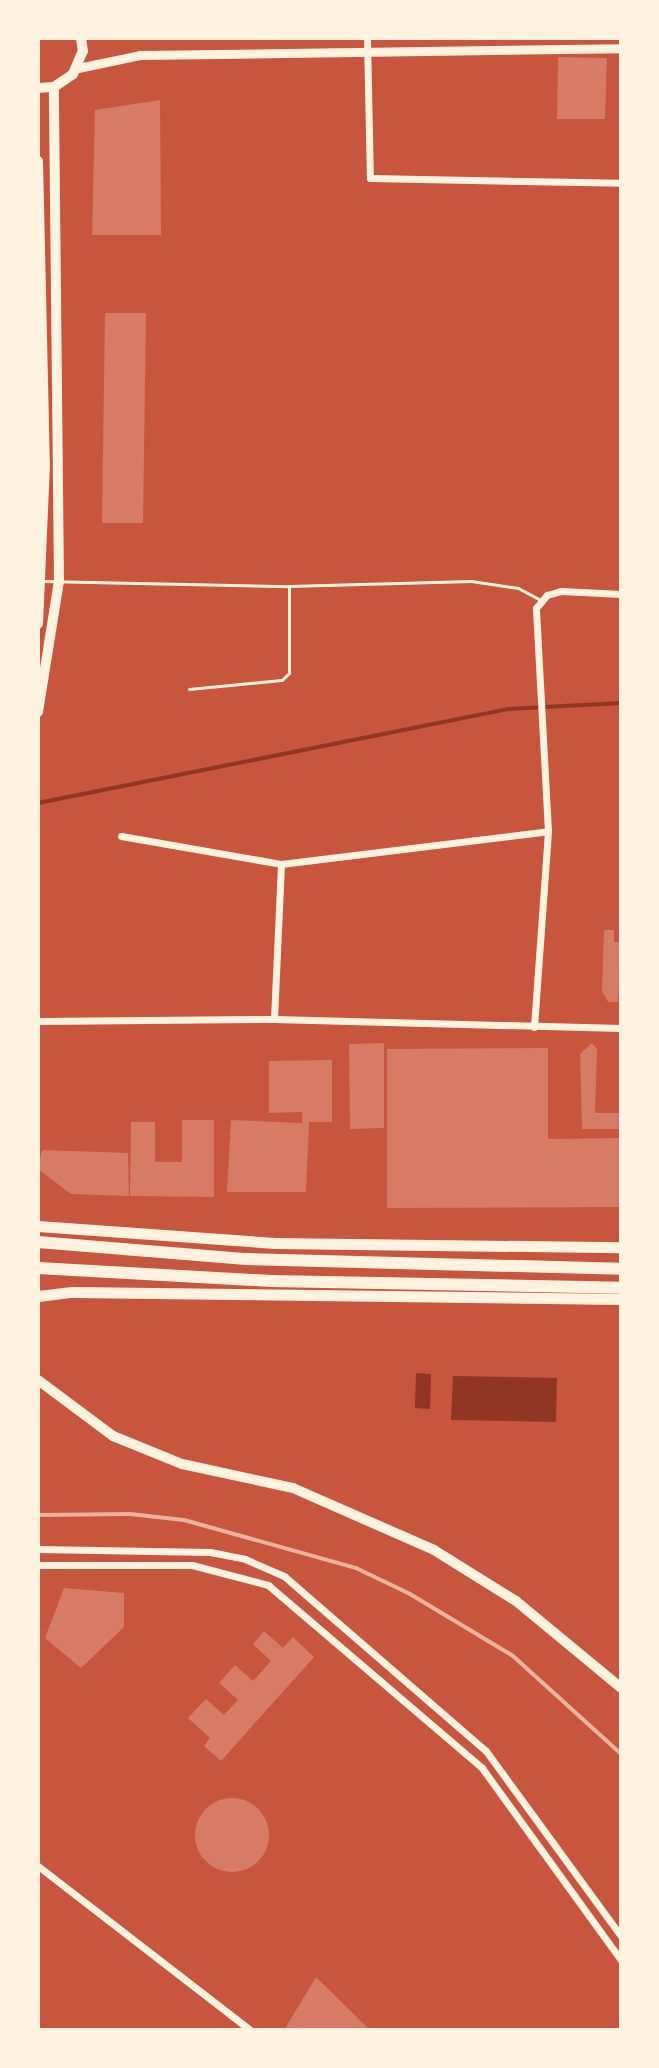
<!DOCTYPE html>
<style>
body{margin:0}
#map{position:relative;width:659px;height:2068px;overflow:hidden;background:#c8553d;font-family:"Space Grotesk",sans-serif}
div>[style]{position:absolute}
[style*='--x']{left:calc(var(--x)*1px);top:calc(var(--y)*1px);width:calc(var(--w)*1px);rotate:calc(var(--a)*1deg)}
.water>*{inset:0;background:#8f3625}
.stream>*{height:4px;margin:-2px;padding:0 2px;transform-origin:2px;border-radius:2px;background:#8f3625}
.building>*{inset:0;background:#d67c66}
.round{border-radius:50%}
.service>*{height:3px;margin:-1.5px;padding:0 1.5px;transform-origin:1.5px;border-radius:1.5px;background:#fff3e0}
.minor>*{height:7px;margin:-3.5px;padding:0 3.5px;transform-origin:3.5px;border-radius:3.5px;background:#fff3e0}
.tertiary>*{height:9px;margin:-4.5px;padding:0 4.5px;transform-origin:4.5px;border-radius:4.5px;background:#fff3e0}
.secondary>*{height:10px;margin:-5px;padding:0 5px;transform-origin:5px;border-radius:5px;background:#fff3e0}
.trunk>*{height:11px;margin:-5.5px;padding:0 5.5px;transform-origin:5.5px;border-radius:5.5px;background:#fff3e0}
.motorway>*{height:12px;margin:-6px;padding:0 6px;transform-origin:6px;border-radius:6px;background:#fff3e0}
.rail>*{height:4px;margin:-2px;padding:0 2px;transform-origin:2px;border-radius:2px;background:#e9b49f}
span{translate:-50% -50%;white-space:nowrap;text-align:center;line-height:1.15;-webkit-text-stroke:6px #fff3e0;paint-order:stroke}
.frame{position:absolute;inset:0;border:40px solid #fff3e0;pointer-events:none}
</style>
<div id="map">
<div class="water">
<div style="clip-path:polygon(416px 1373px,431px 1374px,430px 1409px,415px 1408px)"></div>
<div style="clip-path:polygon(453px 1376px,557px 1378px,556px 1422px,451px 1420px)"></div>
</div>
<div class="stream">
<div style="--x:38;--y:803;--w:479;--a:-11.3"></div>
<div style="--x:508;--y:709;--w:113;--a:-3"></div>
</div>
<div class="building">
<div style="clip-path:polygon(558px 57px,607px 58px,605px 119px,557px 119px)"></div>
<div style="clip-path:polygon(160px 100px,161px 235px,92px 235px,95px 110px)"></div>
<div style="clip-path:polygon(105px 313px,146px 313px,143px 523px,102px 523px)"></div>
<div style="clip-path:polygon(604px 930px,614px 930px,614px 942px,621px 942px,618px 1002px,608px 1002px,602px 991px)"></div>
<div style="clip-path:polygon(384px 1043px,384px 1128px,350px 1129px,349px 1044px)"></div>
<div style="clip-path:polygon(592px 1043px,597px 1049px,595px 1113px,621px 1113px,621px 1129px,582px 1129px,580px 1054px)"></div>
<div style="clip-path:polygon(548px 1048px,548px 1139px,621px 1138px,621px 1207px,387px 1208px,387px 1049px)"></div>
<div style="clip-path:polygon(332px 1060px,332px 1122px,309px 1122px,306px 1192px,227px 1192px,231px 1120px,302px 1123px,302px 1112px,269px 1113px,269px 1061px)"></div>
<div style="clip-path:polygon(182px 1120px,214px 1120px,214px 1197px,130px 1196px,131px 1122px,155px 1122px,155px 1162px,182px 1162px)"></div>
<div style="clip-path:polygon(42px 1150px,128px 1153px,129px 1196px,71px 1194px,38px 1169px)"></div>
<div style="clip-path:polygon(64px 1588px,124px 1593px,124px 1627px,81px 1668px,45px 1638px)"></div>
<div style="clip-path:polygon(264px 1631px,283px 1648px,293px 1637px,314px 1657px,221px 1761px,204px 1746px,210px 1738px,188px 1718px,206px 1699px,224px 1715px,238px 1700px,219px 1683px,235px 1665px,253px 1681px,271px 1661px,253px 1644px)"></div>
<div class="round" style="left:195px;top:1798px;width:74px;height:74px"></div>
<div style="clip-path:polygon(316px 1977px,370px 2030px,284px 2030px)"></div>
</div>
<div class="service">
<div style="--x:43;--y:581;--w:246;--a:1.2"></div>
<div style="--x:289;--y:586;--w:182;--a:-1.6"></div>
<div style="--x:471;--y:581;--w:48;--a:8.5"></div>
<div style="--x:518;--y:588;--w:27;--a:28"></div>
<div style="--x:189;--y:689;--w:93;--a:-5.5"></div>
<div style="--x:282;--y:680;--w:10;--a:-45"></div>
<div style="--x:289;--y:673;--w:87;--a:-90"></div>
</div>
<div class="minor">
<div style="--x:367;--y:38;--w:140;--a:88.8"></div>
<div style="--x:370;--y:178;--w:251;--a:1.1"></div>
<div style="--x:121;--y:836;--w:162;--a:9.9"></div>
<div style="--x:281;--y:864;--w:269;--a:-7"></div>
<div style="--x:274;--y:1019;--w:155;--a:-87.4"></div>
<div style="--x:38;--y:1021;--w:236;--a:-0.5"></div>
<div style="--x:274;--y:1019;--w:347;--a:1.5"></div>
<div style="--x:534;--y:1027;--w:196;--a:-85.9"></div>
<div style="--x:548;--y:831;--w:223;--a:-93.1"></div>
<div style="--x:536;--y:608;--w:17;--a:-50"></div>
<div style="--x:547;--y:595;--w:15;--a:-16"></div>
<div style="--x:561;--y:591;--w:60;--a:2.9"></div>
<div style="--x:38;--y:1549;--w:172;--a:1"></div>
<div style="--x:210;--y:1552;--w:36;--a:11"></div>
<div style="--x:245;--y:1559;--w:43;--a:23.6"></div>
<div style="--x:284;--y:1576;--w:267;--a:40.9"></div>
<div style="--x:486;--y:1751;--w:229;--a:53.9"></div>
<div style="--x:38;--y:1565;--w:154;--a:0"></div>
<div style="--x:192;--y:1565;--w:79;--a:14.7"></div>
<div style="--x:268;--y:1585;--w:282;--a:40.5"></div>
<div style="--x:482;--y:1768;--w:237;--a:54.1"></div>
<div style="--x:38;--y:1866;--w:268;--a:37.7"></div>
</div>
<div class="tertiary">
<div style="--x:78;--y:68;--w:63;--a:-11.8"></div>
<div style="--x:140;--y:55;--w:481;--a:-0.8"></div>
</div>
<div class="secondary">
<div style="--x:38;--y:88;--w:16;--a:-4"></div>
<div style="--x:54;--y:87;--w:23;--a:-34"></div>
<div style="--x:73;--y:74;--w:25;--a:-67"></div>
<div style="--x:83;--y:51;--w:13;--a:-99"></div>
<div style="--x:38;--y:161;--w:303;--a:88.7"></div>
<div style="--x:45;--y:464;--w:160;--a:92.5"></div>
<div style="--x:38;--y:712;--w:133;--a:-80.9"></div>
<div style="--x:59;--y:581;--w:494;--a:-90.6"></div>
<div style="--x:38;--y:1380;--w:94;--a:36.7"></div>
<div style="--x:113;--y:1436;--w:74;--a:22.1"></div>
<div style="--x:182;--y:1464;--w:114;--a:12.2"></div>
<div style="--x:293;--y:1488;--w:154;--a:23.7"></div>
<div style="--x:434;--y:1550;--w:97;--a:31.9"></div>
<div style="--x:516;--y:1601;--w:136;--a:39.6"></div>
</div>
<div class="trunk">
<div style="--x:38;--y:1226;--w:237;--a:4.1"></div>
<div style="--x:274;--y:1243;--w:347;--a:0.7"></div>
<div style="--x:38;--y:1296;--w:34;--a:-7"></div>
<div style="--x:72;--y:1292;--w:549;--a:0.73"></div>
</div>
<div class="motorway">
<div style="--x:38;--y:1242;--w:209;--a:4.7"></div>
<div style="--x:246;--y:1259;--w:375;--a:1.5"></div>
<div style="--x:38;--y:1268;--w:234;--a:3.2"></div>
<div style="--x:272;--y:1281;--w:349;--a:1.1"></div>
</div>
<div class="rail">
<div style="--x:38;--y:1515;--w:92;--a:-0.6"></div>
<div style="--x:130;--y:1514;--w:54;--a:6.3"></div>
<div style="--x:184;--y:1520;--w:179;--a:15.6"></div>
<div style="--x:356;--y:1568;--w:60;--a:25.7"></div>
<div style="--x:410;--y:1594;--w:120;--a:31"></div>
<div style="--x:513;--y:1656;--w:146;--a:42.2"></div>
</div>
<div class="frame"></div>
</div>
